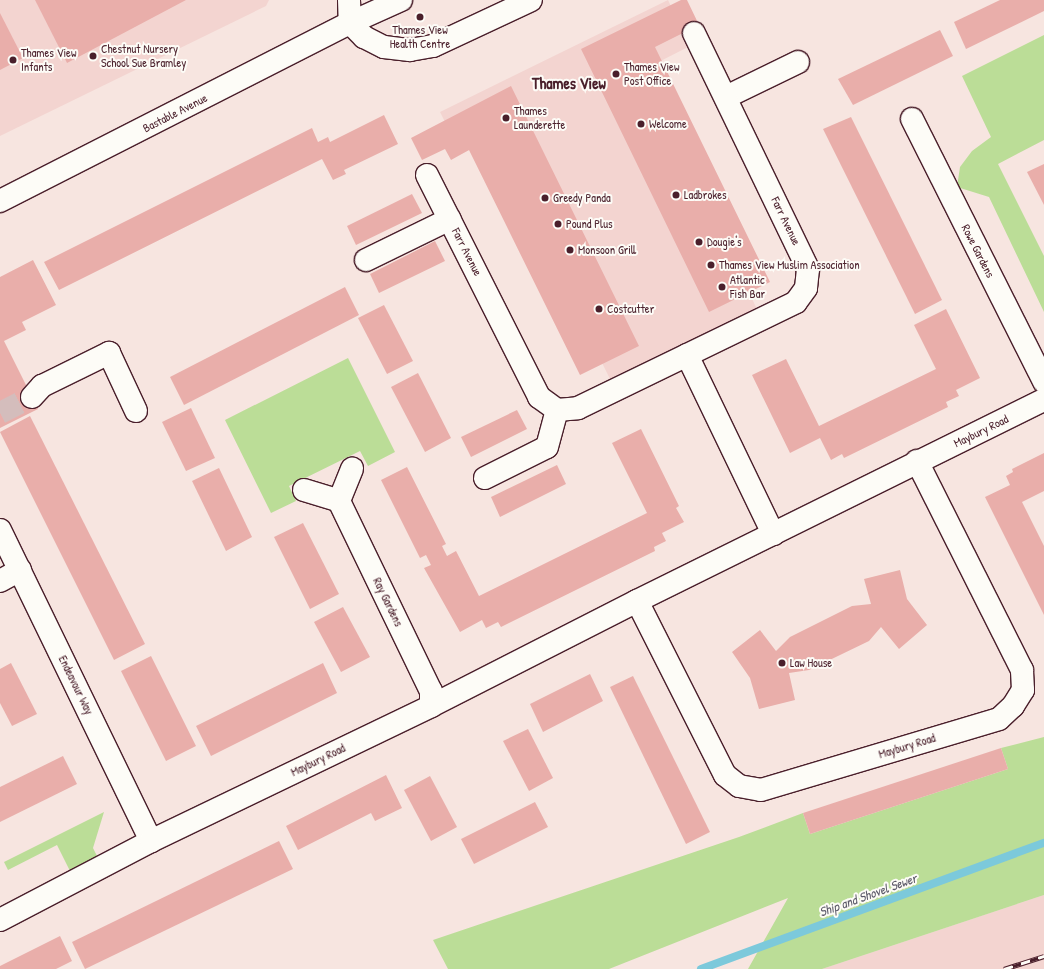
<!DOCTYPE html>
<style>
body{margin:0}
#map{position:relative;width:1044px;height:969px;overflow:hidden;background:#f7e5e0;font-family:"Patrick Hand",sans-serif}
div>[style]{position:absolute}
[style*='--x']{left:calc(var(--x)*1px);top:calc(var(--y)*1px);width:calc(var(--w)*1px);rotate:calc(var(--a)*1deg)}
.built>*{inset:0;background:#f3d4d0}
.green>*{inset:0;background:#bbdd97}
.stream>*{height:8px;margin:-4px;padding:0 4px;transform-origin:4px;border-radius:4px;background:#7cc9db}
.building>*{inset:0;background:#e9aeaa}
.minor-tunnel>*{height:22px;margin-top:-11px;transform-origin:0;background:repeating-linear-gradient(90deg,#d4bdbc 0 22px,transparent 0 33px)}
.roads{filter:drop-shadow(1px 0 #4a1f2b) drop-shadow(-1px 0 #4a1f2b) drop-shadow(0 1px #4a1f2b) drop-shadow(0 -1px #4a1f2b)}
.minor>*{height:22px;margin:-11px;padding:0 11px;transform-origin:11px;border-radius:11px;background:#fdfcf7}
.rail>*{height:4.5px;margin-top:-2.25px;transform-origin:0;background:repeating-linear-gradient(90deg,#fdfcf7 0 9px,#4a1f2b 0 18px);box-sizing:border-box;border-block:1px solid #4a1f2b}
.dots>*{width:11px;height:11px;translate:-50% -50%;box-sizing:border-box;border:2px solid #fdfcf7;border-radius:50%}
span{translate:-50% -50%;white-space:nowrap;text-align:center;line-height:1.15;-webkit-text-stroke:4px #fdfcf7;paint-order:stroke}
.poi-label{font-size:12px;color:#4a1f2b}
.left{translate:0 -50%;text-align:left}
.street-label{font-size:12px;color:#4a1f2b}
.water-label{font-size:13px;color:#5c5a69;font-style:italic}
.district-label{font-size:16px;color:#4a1f2b;font-weight:700}
</style>
<div id="map">
<div class="built">
<div style="clip-path:polygon(0 0,269px 0,266px 6px,0 136px)"></div>
<div style="clip-path:polygon(668px 0,690px 46px,639px 72px,757px 309px,611px 381px,491px 139px,461px 154px,440px 112px)"></div>
<div style="clip-path:polygon(1044px 895px,1044px 969px,822px 969px)"></div>
</div>
<div class="green">
<div style="clip-path:polygon(1044px 35px,1044px 140px,998px 164px,1044px 256px,1044px 312px,989px 197px,957px 187px,960px 167px,972px 151px,991px 137px,962px 76px)"></div>
<div style="clip-path:polygon(348px 358px,395px 452px,368px 466px,360px 451px,289px 486px,296px 501px,271px 513px,225px 420px)"></div>
<div style="clip-path:polygon(1044px 737px,1044px 895px,822px 969px,748px 969px,788px 898px,609px 969px,448px 969px,433px 940px,739px 837px,803px 813px,810px 834px,1008px 769px,1001px 748px)"></div>
<div style="clip-path:polygon(104px 812px,93px 848px,98px 858px,70px 871px,57px 845px,8px 870px,4px 862px)"></div>
</div>
<div class="stream">
<div style="--x:701;--y:969;--w:365;--a:-20.2"></div>
</div>
<div class="building">
<div style="clip-path:polygon(35px 0,186px 0,67px 63px)"></div>
<div style="clip-path:polygon(681px 0,687px 0,699px 25px,655px 47px,770px 282px,709px 312px,581px 49px)"></div>
<div style="clip-path:polygon(1000px 0,1044px 0,1044px 11px,966px 49px,954px 22px)"></div>
<div style="clip-path:polygon(0 13px,23px 58px,0 70px)"></div>
<div style="clip-path:polygon(940px 30px,953px 56px,853px 105px,838px 79px)"></div>
<div style="clip-path:polygon(511px 86px,639px 346px,580px 375px,469px 150px,451px 160px,445px 149px,422px 160px,411px 138px)"></div>
<div style="clip-path:polygon(384px 115px,398px 144px,344px 170px,346px 174px,333px 180px,322px 159px,59px 290px,44px 262px,312px 128px,318px 142px,328px 137px,330px 142px)"></div>
<div style="clip-path:polygon(851px 117px,942px 300px,915px 314px,823px 129px)"></div>
<div style="clip-path:polygon(1044px 164px,1044px 205px,1027px 172px)"></div>
<div style="clip-path:polygon(412px 194px,422px 213px,356px 245px,347px 226px)"></div>
<div style="clip-path:polygon(435px 241px,445px 261px,379px 293px,370px 274px)"></div>
<div style="clip-path:polygon(33px 260px,56px 305px,22px 322px,26px 330px,4px 341px,38px 409px,0 428px,0 277px)"></div>
<div style="clip-path:polygon(345px 287px,359px 315px,184px 405px,170px 377px)"></div>
<div style="clip-path:polygon(384px 305px,413px 361px,387px 374px,358px 318px)"></div>
<div style="clip-path:polygon(946px 309px,980px 378px,956px 390px,959px 396px,946px 402px,948px 407px,844px 458px,842px 454px,831px 460px,820px 438px,790px 453px,752px 375px,786px 359px,819px 426px,936px 369px,914px 325px)"></div>
<div style="clip-path:polygon(418px 373px,451px 438px,425px 452px,391px 387px)"></div>
<div style="clip-path:polygon(191px 408px,215px 458px,186px 471px,162px 422px)"></div>
<div style="clip-path:polygon(517px 410px,527px 429px,471px 457px,461px 437px)"></div>
<div style="clip-path:polygon(30px 416px,145px 644px,114px 660px,0 432px)"></div>
<div style="clip-path:polygon(641px 429px,679px 506px,676px 508px,684px 522px,662px 533px,666px 541px,654px 547px,655px 551px,501px 627px,498px 622px,486px 628px,482px 620px,460px 632px,424px 568px,431px 565px,426px 555px,420px 558px,381px 480px,407px 467px,446px 544px,442px 546px,447px 556px,456px 551px,479px 596px,647px 513px,612px 443px)"></div>
<div style="clip-path:polygon(1044px 453px,1044px 491px,1022px 502px,1044px 546px,1044px 615px,985px 497px,1010px 485px,1006px 476px,1013px 472px,1012px 469px)"></div>
<div style="clip-path:polygon(557px 465px,566px 484px,500px 517px,491px 497px)"></div>
<div style="clip-path:polygon(219px 468px,252px 537px,226px 551px,192px 481px)"></div>
<div style="clip-path:polygon(303px 523px,339px 594px,310px 609px,274px 537px)"></div>
<div style="clip-path:polygon(900px 570px,907px 599px,927px 625px,899px 649px,881px 627px,869px 641px,809px 670px,789px 673px,795px 700px,759px 709px,750px 678px,732px 652px,760px 630px,776px 651px,790px 637px,852px 606px,871px 604px,864px 579px)"></div>
<div style="clip-path:polygon(343px 607px,370px 657px,341px 672px,314px 622px)"></div>
<div style="clip-path:polygon(151px 656px,196px 746px,166px 761px,121px 671px)"></div>
<div style="clip-path:polygon(11px 663px,37px 714px,12px 726px,0 703px,0 669px)"></div>
<div style="clip-path:polygon(323px 663px,337px 693px,211px 756px,196px 726px)"></div>
<div style="clip-path:polygon(590px 674px,603px 701px,543px 732px,530px 704px)"></div>
<div style="clip-path:polygon(633px 676px,710px 832px,686px 844px,610px 687px)"></div>
<div style="clip-path:polygon(528px 729px,553px 778px,529px 791px,503px 741px)"></div>
<div style="clip-path:polygon(1001px 748px,1008px 769px,810px 834px,803px 813px)"></div>
<div style="clip-path:polygon(63px 756px,77px 784px,0 822px,0 787px)"></div>
<div style="clip-path:polygon(386px 775px,402px 808px,375px 821px,371px 813px,298px 850px,286px 826px)"></div>
<div style="clip-path:polygon(430px 776px,457px 827px,431px 841px,404px 790px)"></div>
<div style="clip-path:polygon(535px 802px,548px 827px,474px 864px,461px 839px)"></div>
<div style="clip-path:polygon(279px 841px,293px 869px,85px 969px,72px 942px)"></div>
<div style="clip-path:polygon(60px 936px,72px 961px,56px 969px,0 969px,0 966px)"></div>
</div>
<div class="minor-tunnel">
<div style="--x:0;--y:413;--w:36;--a:-27"></div>
</div>
<div class="roads">
<div class="minor">
<div style="--x:349;--y:0;--w:23;--a:88"></div>
<div style="--x:350;--y:23;--w:20;--a:45"></div>
<div style="--x:364;--y:37;--w:22;--a:27"></div>
<div style="--x:384;--y:47;--w:26;--a:7"></div>
<div style="--x:410;--y:50;--w:23;--a:-10"></div>
<div style="--x:433;--y:46;--w:108;--a:-25.1"></div>
<div style="--x:726;--y:97;--w:80;--a:-25.9"></div>
<div style="--x:912;--y:119;--w:294;--a:63.3"></div>
<div style="--x:427;--y:175;--w:249;--a:63.2"></div>
<div style="--x:539;--y:397;--w:22;--a:36"></div>
<div style="--x:557;--y:410;--w:21;--a:-5"></div>
<div style="--x:578;--y:408;--w:242;--a:-25.9"></div>
<div style="--x:796;--y:302;--w:17;--a:-54"></div>
<div style="--x:806;--y:288;--w:19;--a:-84"></div>
<div style="--x:808;--y:269;--w:262;--a:-115.8"></div>
<div style="--x:0;--y:201;--w:393;--a:-27"></div>
<div style="--x:350;--y:23;--w:56;--a:-24.3"></div>
<div style="--x:366;--y:260;--w:93;--a:-26"></div>
<div style="--x:687;--y:355;--w:199;--a:64.3"></div>
<div style="--x:32;--y:397;--w:15;--a:-48"></div>
<div style="--x:42;--y:386;--w:75;--a:-26.2"></div>
<div style="--x:109;--y:353;--w:64;--a:65"></div>
<div style="--x:485;--y:478;--w:69;--a:-26.6"></div>
<div style="--x:547;--y:447;--w:38;--a:-75"></div>
<div style="--x:304;--y:490;--w:37;--a:17"></div>
<div style="--x:339;--y:501;--w:35;--a:-68"></div>
<div style="--x:339;--y:501;--w:211;--a:64.2"></div>
<div style="--x:431;--y:691;--w:15;--a:90"></div>
<div style="--x:0;--y:530;--w:346;--a:64.1"></div>
<div style="--x:0;--y:581;--w:23;--a:-29"></div>
<div style="--x:637;--y:601;--w:195;--a:63.2"></div>
<div style="--x:725;--y:775;--w:18;--a:38"></div>
<div style="--x:739;--y:786;--w:22;--a:10"></div>
<div style="--x:761;--y:790;--w:248;--a:-16.6"></div>
<div style="--x:999;--y:719;--w:19;--a:-43"></div>
<div style="--x:1013;--y:706;--w:19;--a:-58"></div>
<div style="--x:1023;--y:690;--w:20;--a:-93"></div>
<div style="--x:1022;--y:670;--w:234;--a:-116.7"></div>
<div style="--x:0;--y:920;--w:170;--a:-27.6"></div>
<div style="--x:151;--y:841;--w:311;--a:-25.7"></div>
<div style="--x:431;--y:706;--w:231;--a:-27"></div>
<div style="--x:637;--y:601;--w:454;--a:-26.3"></div>
</div>
</div>
<div class="rail">
<div style="--x:1004;--y:969;--w:42;--a:-18"></div>
</div>
<div class="dots">
<div style="left:420px;top:17px;background:#4a1f2b"></div>
<div style="left:93px;top:56px;background:#4a1f2b"></div>
<div style="left:13px;top:60px;background:#4a1f2b"></div>
<div style="left:616px;top:74px;background:#4a1f2b"></div>
<div style="left:506px;top:118px;background:#4a1f2b"></div>
<div style="left:641px;top:124px;background:#4a1f2b"></div>
<div style="left:676px;top:195px;background:#4a1f2b"></div>
<div style="left:545px;top:198px;background:#4a1f2b"></div>
<div style="left:558px;top:224px;background:#4a1f2b"></div>
<div style="left:699px;top:242px;background:#4a1f2b"></div>
<div style="left:570px;top:250px;background:#4a1f2b"></div>
<div style="left:711px;top:265px;background:#4a1f2b"></div>
<div style="left:722px;top:287px;background:#4a1f2b"></div>
<div style="left:599px;top:309px;background:#4a1f2b"></div>
<div style="left:782px;top:663px;background:#4a1f2b"></div>
</div>
<div class="poi-label">
<span style="left:420px;top:37px">Thames View<br>Health Centre</span>
<span class="left" style="left:101px;top:56px">Chestnut Nursery<br>School Sue Bramley</span>
<span class="left" style="left:21px;top:60px">Thames View<br>Infants</span>
<span class="left" style="left:624px;top:74px">Thames View<br>Post Office</span>
<span class="left" style="left:514px;top:118px">Thames<br>Launderette</span>
<span class="left" style="left:649px;top:124px">Welcome</span>
<span class="left" style="left:684px;top:195px">Ladbrokes</span>
<span class="left" style="left:553px;top:198px">Greedy Panda</span>
<span class="left" style="left:566px;top:224px">Pound Plus</span>
<span class="left" style="left:707px;top:242px">Dougie's</span>
<span class="left" style="left:578px;top:250px">Monsoon Grill</span>
<span class="left" style="left:719px;top:265px">Thames View Muslim Association</span>
<span class="left" style="left:730px;top:287px">Atlantic<br>Fish Bar</span>
<span class="left" style="left:607px;top:309px">Costcutter</span>
<span class="left" style="left:790px;top:663px">Law House</span>
</div>
<div class="street-label">
<span style="left:175px;top:113px;rotate:-27deg">Bastable Avenue</span>
<span style="left:786px;top:221px;rotate:64deg">Farr Avenue</span>
<span style="left:978px;top:251px;rotate:63deg">Rowe Gardens</span>
<span style="left:467px;top:252px;rotate:63deg">Farr Avenue</span>
<span style="left:981px;top:431px;rotate:-26deg">Maybury Road</span>
<span style="left:388px;top:602px;rotate:64deg">Ray Gardens</span>
<span style="left:76px;top:685px;rotate:64deg">Endeavour Way</span>
<span style="left:907px;top:746px;rotate:-17deg">Maybury Road</span>
<span style="left:318px;top:760px;rotate:-26deg">Maybury Road</span>
</div>
<div class="water-label">
<span style="left:868px;top:895px;rotate:-20deg">Ship and Shovel Sewer</span>
</div>
<div class="district-label">
<span style="left:569px;top:83px">Thames View</span>
</div>
</div>
